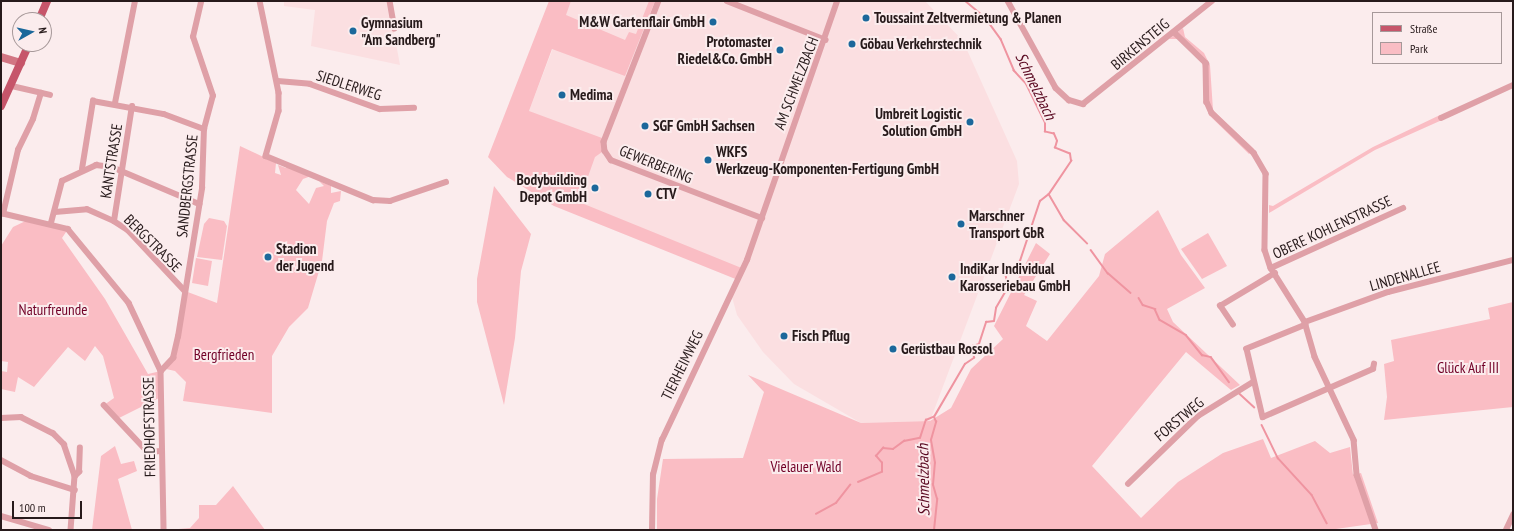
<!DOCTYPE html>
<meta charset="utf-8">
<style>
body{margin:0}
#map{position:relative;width:1514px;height:531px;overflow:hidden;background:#fbeced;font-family:"PT Sans Narrow",sans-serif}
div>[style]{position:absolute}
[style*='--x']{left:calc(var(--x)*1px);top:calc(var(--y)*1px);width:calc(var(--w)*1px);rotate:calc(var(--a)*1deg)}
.built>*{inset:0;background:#fbdfe1}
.green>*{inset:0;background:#fabdc4}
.stream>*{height:1.5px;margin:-0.75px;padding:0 0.75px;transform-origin:0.75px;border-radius:0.75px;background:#ef94a0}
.street>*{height:5.5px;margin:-2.75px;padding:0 2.75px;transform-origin:2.75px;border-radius:2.75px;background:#dfa0a7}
.secondary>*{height:8px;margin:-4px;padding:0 4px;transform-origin:4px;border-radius:4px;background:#d27683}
.primary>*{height:8px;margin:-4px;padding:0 4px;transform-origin:4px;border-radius:4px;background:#c6556a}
.dots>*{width:11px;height:11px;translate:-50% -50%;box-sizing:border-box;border:2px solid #fbeced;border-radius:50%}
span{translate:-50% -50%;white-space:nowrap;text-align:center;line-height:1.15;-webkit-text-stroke:4px #fbeced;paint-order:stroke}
.poi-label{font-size:15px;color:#271a1b;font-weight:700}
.left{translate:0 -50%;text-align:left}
.right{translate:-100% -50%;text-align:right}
.street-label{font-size:15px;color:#271a1b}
.park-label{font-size:15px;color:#710027}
.water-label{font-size:16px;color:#5a0921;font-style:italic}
.frame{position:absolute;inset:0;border:2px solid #271a1b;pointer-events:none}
.legend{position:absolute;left:1372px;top:12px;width:130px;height:52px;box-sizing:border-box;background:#fbeced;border:1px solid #a69899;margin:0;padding:5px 7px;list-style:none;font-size:12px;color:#271a1b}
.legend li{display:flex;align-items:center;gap:8px;height:20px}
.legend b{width:20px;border:1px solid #a69899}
.north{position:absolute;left:12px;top:12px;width:40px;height:40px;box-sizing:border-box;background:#fbeced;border:1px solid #a69899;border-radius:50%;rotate:82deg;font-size:11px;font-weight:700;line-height:16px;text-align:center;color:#271a1b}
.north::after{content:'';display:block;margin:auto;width:14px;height:18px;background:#1b689b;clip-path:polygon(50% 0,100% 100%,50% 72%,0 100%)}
.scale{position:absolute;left:12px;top:501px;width:70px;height:18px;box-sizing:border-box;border:2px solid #271a1b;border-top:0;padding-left:5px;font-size:12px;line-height:14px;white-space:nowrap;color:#271a1b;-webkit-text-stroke:3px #fbeced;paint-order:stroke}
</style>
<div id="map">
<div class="built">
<div style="clip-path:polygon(284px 1px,388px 1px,400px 65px,311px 46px,315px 10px,284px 6px)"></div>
<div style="clip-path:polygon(571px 1px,925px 1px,963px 41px,1017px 161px,1019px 184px,930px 421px,861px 423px,794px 384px,763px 352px,737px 315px,732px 297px,738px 280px,546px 188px,511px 158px)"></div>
</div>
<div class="green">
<div style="clip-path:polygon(549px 1px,571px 1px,566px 15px,625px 40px,629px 32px,636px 34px,649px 1px,655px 1px,625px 76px,552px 49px,529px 111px,602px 138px,602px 152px,595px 157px,579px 202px,744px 269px,738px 280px,554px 206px,507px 177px,488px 157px)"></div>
<div style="clip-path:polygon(1183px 28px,1185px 37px,1204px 53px,1210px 65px,1213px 110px,1254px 149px,1249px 154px,1209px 115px,1202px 61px,1178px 39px,1169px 39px)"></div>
<div style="clip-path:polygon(1440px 115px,1442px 120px,1375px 150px,1269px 213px,1269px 205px,1273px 206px,1373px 147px)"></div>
<div style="clip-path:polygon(240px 146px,276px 163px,275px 173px,281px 175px,278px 165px,286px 168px,287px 165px,311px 176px,303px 179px,296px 190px,309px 204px,316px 188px,324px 186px,319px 181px,331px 186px,331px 193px,341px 191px,340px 201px,334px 203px,327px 221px,322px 261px,308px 308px,289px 327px,272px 356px,272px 413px,183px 401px,186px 382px,175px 371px,166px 369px,173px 358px,185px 291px,217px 303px)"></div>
<div style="clip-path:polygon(494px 186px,531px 234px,521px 271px,515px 338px,504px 405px,477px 302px,477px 279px)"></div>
<div style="clip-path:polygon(1158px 210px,1181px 255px,1205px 288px,1167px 309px,1173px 322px,1240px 385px,1231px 390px,1186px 352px,1092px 466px,1141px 518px,1178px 482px,1223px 453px,1263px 439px,1271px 458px,1315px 441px,1330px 453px,1350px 447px,1353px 475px,1361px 473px,1378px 523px,1329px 530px,657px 530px,657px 499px,663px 459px,743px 458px,764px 392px,748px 375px,861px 423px,930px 421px,951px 408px,971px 369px,1003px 339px,994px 326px,1036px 243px,1050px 254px,1024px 295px,1037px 301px,1026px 326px,1047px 341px,1099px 276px,1105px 254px)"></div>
<div style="clip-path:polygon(32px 218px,68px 229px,62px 238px,105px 299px,148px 374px,161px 371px,161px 397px,117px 419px,104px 405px,114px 398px,103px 356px,95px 346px,85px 361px,68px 347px,34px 387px,18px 377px,15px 392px,1px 389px,1px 371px,7px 372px,8px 362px,1px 361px,1px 246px,13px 227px)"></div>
<div style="clip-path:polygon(209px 218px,224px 221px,227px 226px,222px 260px,197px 257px,204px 224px)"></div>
<div style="clip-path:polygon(1208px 233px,1227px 266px,1202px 279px,1181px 249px)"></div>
<div style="clip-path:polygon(196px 258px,212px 261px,208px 286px,192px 283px)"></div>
<div style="clip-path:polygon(1513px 302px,1513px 407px,1384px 420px,1387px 397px,1384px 364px,1394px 361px,1391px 340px,1490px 319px,1488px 308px)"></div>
<div style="clip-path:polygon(115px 446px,121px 464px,134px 461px,137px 471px,118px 479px,132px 530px,92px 530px,101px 456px)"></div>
<div style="clip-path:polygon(233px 486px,265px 530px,167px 530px,190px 528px,199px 518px,199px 505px,216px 505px)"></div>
</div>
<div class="stream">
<div style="--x:1049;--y:194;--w:30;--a:60"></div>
<div style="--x:1064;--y:220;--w:33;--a:45"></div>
<div style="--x:1091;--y:250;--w:29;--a:54"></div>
<div style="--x:1108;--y:273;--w:30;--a:41"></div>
<div style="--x:1139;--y:298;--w:8;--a:60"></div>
<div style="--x:1143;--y:305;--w:13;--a:18"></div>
<div style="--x:1155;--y:309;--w:12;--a:66"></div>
<div style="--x:1160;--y:320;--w:30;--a:30"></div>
<div style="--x:1186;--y:335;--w:26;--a:51"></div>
<div style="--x:1202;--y:355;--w:9;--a:13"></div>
<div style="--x:1211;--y:357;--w:31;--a:54"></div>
<div style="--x:1239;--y:393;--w:21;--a:43"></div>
<div style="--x:1262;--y:425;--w:37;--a:64"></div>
<div style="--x:1278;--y:458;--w:50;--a:47.4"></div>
<div style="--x:1312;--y:495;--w:32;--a:62"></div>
<div style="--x:858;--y:482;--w:26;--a:-23"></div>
<div style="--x:882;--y:472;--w:9;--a:-90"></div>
<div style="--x:882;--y:463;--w:9;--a:-131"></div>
<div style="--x:876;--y:456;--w:11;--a:-49"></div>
<div style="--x:883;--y:448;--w:10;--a:6"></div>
<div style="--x:893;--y:449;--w:14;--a:-36"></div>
<div style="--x:904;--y:441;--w:16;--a:-11"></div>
<div style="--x:920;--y:438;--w:19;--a:-72"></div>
<div style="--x:926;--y:420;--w:8;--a:-23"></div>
<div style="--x:816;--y:514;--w:23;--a:-29"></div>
<div style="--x:836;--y:503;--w:23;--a:-52"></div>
<div style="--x:934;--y:530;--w:31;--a:-84"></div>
<div style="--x:937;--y:499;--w:15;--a:-106"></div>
<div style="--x:933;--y:485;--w:22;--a:-85"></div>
<div style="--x:935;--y:463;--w:23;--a:-100"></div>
<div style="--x:931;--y:440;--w:19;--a:-74"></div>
<div style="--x:936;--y:422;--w:5;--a:-112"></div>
<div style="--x:934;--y:417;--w:61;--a:-59.7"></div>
<div style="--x:965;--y:364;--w:11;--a:-34"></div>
<div style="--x:974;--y:358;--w:12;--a:-95"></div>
<div style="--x:973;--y:346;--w:6;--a:-18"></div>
<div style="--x:979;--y:344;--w:23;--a:-72"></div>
<div style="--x:986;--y:322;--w:8;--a:-7"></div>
<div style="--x:994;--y:321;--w:13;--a:-81"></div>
<div style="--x:996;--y:308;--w:24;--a:-60"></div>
<div style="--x:1008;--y:287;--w:14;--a:-102"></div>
<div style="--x:1005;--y:273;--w:8;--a:-14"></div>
<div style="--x:1013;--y:271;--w:12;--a:-55"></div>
<div style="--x:1020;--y:261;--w:63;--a:-71.6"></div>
<div style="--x:1040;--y:201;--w:11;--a:-38"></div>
<div style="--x:1049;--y:194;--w:40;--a:-56"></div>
<div style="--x:1071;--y:161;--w:7;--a:-98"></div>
<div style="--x:1070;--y:154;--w:16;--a:-158"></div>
<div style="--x:1055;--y:148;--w:7;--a:-74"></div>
<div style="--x:1057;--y:141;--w:8;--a:-113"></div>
<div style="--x:1054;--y:134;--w:9;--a:-167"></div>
<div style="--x:1045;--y:132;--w:9;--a:-90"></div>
<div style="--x:1045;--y:123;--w:43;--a:-116"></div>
<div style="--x:1026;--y:84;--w:18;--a:-133"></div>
<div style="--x:1014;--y:71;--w:34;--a:-113"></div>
<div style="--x:1001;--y:40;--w:27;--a:-126"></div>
<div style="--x:985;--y:18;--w:26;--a:-140"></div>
</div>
<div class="street">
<div style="--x:260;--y:1;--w:94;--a:78.3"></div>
<div style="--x:279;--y:93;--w:18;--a:90"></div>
<div style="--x:279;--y:111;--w:47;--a:106.1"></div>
<div style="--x:266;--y:156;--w:116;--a:22.4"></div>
<div style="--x:373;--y:200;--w:17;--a:3"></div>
<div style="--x:390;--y:201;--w:59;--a:-18.7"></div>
<div style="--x:390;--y:1;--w:28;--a:80"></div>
<div style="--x:659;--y:1;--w:151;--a:111.3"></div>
<div style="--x:604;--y:142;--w:9;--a:84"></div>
<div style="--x:605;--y:151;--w:11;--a:56"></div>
<div style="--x:611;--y:160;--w:162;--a:21"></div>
<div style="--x:727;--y:1;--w:106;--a:21.5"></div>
<div style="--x:1008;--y:1;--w:99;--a:61.1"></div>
<div style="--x:1056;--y:88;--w:18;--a:43"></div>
<div style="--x:1069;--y:100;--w:15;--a:16"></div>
<div style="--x:1083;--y:104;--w:165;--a:-38.6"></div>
<div style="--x:1174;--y:32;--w:45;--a:44.1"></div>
<div style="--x:1206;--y:63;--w:39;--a:89"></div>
<div style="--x:1207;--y:102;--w:12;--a:66"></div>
<div style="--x:1212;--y:113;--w:58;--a:43.6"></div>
<div style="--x:1254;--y:153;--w:24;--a:60"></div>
<div style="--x:1266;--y:174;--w:76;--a:90.8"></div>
<div style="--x:1265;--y:250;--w:19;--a:72"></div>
<div style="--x:1271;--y:268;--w:64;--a:57.8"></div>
<div style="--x:1305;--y:322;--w:36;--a:74"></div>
<div style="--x:1315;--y:357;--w:92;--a:64.8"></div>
<div style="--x:1354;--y:440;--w:35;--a:85"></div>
<div style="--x:1357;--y:475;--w:58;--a:70.9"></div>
<div style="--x:278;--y:81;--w:32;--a:5"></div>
<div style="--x:310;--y:84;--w:74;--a:19.7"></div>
<div style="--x:380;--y:109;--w:34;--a:-2"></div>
<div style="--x:12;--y:86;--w:39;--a:13"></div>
<div style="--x:115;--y:103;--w:104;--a:-78.9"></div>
<div style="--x:1441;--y:118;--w:79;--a:-24.6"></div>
<div style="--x:82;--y:169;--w:69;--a:-80.8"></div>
<div style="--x:93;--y:101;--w:72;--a:10.4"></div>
<div style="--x:164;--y:114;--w:43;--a:20.6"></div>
<div style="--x:55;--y:212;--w:32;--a:-5"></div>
<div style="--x:87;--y:209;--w:30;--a:24"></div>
<div style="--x:114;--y:221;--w:17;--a:33"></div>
<div style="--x:128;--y:230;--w:83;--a:46.9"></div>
<div style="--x:1;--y:213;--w:69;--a:13.4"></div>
<div style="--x:68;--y:229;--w:96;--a:50.5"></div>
<div style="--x:129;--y:303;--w:75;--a:64.8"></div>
<div style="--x:161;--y:371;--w:159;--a:88.9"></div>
<div style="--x:3;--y:214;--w:66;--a:-76.8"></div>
<div style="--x:18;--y:150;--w:34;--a:-64"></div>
<div style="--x:33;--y:119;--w:27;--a:-73"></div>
<div style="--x:114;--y:221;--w:116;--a:-81.1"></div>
<div style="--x:51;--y:223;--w:43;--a:-75.3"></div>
<div style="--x:62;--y:181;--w:38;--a:-25"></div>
<div style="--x:96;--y:165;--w:16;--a:7"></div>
<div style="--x:112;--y:167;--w:95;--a:23"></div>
<div style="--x:1271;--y:268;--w:145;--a:-24.4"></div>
<div style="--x:1305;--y:322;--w:88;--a:-19.9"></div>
<div style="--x:1388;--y:292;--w:129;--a:-14.4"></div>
<div style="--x:1233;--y:325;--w:23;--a:-124"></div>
<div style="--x:1220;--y:306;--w:64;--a:-31"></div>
<div style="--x:1306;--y:325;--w:64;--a:157.9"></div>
<div style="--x:1247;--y:349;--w:70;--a:76.8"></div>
<div style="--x:1263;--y:417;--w:120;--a:-23.6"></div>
<div style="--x:1373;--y:369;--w:5;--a:-79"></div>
<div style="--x:161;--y:371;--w:18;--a:-47"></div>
<div style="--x:173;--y:358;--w:22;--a:-77"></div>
<div style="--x:178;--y:337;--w:151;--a:-80.8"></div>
<div style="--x:202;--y:188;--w:59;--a:-88.1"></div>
<div style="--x:204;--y:129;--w:34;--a:-75"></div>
<div style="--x:213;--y:96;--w:62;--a:-108.7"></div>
<div style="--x:193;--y:37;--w:37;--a:-77"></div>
<div style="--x:104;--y:405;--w:64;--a:46.9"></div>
<div style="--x:148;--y:452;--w:13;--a:-4"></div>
<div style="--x:1;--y:418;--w:20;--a:-3"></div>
<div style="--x:21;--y:417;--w:36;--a:27"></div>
<div style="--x:53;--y:433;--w:16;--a:45"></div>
<div style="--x:64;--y:444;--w:34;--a:71"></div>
<div style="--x:75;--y:476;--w:54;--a:94.2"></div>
<div style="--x:1;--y:460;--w:34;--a:28"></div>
<div style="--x:31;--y:476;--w:46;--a:17.7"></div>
<div style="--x:75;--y:476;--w:6;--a:-45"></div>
<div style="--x:79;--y:472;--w:24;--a:-88"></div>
<div style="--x:1128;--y:484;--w:98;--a:-44.2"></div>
<div style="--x:1198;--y:416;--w:65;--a:-31.7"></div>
<div style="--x:1;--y:516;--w:50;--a:16.3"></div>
<div style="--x:652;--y:530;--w:55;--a:-89"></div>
<div style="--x:653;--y:475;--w:36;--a:-76"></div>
<div style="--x:662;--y:440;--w:199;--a:-64.7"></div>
<div style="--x:747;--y:260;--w:274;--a:-70.8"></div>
<div style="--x:1506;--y:530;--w:17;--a:-65"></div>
</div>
<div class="secondary">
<div style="--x:1;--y:57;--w:21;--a:17"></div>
</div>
<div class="primary">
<div style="--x:39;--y:20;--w:21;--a:-67"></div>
<div style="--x:1;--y:106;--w:68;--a:-65.7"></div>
</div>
<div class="dots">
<div style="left:866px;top:18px;background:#1b689b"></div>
<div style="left:713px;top:22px;background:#1b689b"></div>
<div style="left:353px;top:31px;background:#1b689b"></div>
<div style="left:852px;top:44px;background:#1b689b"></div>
<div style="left:780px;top:50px;background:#1b689b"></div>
<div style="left:562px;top:95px;background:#1b689b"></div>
<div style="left:970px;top:122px;background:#1b689b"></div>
<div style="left:645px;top:126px;background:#1b689b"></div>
<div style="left:708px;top:160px;background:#1b689b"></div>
<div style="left:595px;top:188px;background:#1b689b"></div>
<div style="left:648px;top:194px;background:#1b689b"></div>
<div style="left:961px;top:224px;background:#1b689b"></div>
<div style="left:268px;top:257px;background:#1b689b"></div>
<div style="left:952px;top:277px;background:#1b689b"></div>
<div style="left:784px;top:336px;background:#1b689b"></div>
<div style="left:893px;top:349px;background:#1b689b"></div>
</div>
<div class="poi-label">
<span class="left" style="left:874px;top:18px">Toussaint Zeltvermietung &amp; Planen</span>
<span class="left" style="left:361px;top:31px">Gymnasium<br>"Am Sandberg"</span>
<span class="right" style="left:705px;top:22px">M&amp;W Gartenflair GmbH</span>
<span class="right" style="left:772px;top:50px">Protomaster<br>Riedel&amp;Co. GmbH</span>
<span class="left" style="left:860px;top:44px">Göbau Verkehrstechnik</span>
<span class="left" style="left:570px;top:95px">Medima</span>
<span class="right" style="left:962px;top:122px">Umbreit Logistic<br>Solution GmbH</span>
<span class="left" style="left:653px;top:126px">SGF GmbH Sachsen</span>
<span class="left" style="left:716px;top:160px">WKFS<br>Werkzeug-Komponenten-Fertigung GmbH</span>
<span class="right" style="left:587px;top:188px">Bodybuilding<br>Depot GmbH</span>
<span class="left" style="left:656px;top:194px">CTV</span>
<span class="left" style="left:969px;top:224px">Marschner<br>Transport GbR</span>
<span class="left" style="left:276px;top:257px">Stadion<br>der Jugend</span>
<span class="left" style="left:960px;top:277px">IndiKar Individual<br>Karosseriebau GmbH</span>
<span class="left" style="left:792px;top:336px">Fisch Pflug</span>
<span class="left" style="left:901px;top:349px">Gerüstbau Rossol</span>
</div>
<div class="street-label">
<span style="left:1140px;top:44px;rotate:-40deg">BIRKENSTEIG</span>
<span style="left:796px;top:83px;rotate:-69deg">AM SCHMELZBACH</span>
<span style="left:349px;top:85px;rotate:18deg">SIEDLERWEG</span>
<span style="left:111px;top:161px;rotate:-81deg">KANTSTRASSE</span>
<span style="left:656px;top:164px;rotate:22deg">GEWERBERING</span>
<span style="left:187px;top:186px;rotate:-84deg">SANDBERGSTRASSE</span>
<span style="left:1332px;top:227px;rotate:-25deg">OBERE KOHLENSTRASSE</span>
<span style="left:153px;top:243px;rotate:45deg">BERGSTRASSE</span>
<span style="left:1405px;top:276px;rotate:-16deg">LINDENALLEE</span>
<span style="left:682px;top:365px;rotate:-64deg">TIERHEIMWEG</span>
<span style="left:1179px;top:419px;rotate:-40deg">FORSTWEG</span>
<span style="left:149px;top:427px;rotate:-91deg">FRIEDHOFSTRASSE</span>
</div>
<div class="park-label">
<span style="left:53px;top:310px">Naturfreunde</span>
<span style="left:224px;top:355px">Bergfrieden</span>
<span style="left:1468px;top:368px">Glück Auf III</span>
<span style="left:806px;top:467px">Vielauer Wald</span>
</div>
<div class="water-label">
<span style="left:1036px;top:86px;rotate:64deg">Schmelzbach</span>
<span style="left:923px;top:480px;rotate:-91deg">Schmelzbach</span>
</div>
<div class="frame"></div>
<ul class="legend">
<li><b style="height:5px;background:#c6556a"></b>Straße</li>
<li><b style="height:11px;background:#fabdc4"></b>Park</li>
</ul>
<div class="north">N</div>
<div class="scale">100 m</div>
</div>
